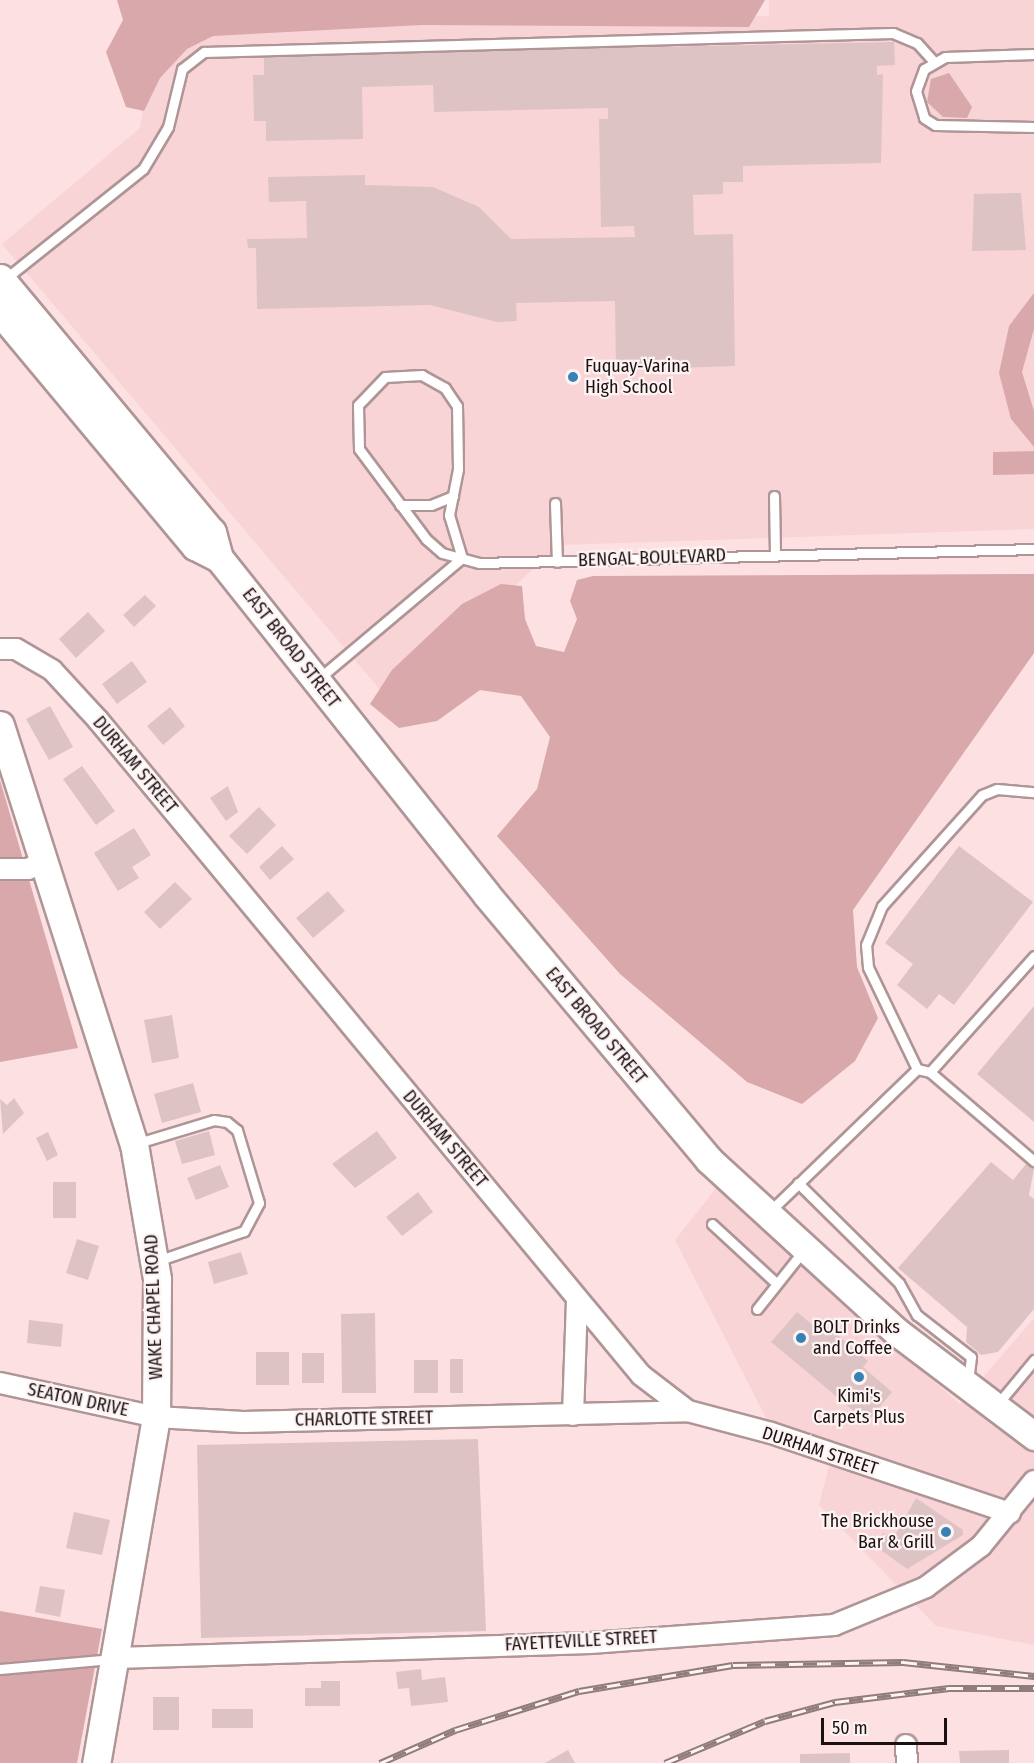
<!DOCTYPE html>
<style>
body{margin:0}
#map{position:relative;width:1034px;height:1763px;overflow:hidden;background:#fde1e2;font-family:"Fira Sans Condensed",sans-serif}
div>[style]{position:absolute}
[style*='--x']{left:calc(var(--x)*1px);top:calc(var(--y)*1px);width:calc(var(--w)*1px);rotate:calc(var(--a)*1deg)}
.built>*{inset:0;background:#f9d4d6}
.green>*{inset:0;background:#d9a8ab}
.building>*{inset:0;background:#dec3c4}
.roads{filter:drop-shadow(2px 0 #af9596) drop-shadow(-2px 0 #af9596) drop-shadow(0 2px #af9596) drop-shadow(0 -2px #af9596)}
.lane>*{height:9px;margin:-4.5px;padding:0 4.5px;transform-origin:4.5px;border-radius:4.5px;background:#fff}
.street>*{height:20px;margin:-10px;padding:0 10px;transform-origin:10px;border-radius:10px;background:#fff}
.secondary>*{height:27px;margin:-13.5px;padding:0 13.5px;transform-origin:13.5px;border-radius:13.5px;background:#fff}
.rail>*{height:7px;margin-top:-3.5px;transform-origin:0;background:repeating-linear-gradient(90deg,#fef3f3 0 14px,#907c7d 0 28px);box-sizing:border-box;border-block:2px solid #907c7d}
.dots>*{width:16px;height:16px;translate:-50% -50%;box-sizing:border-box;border:3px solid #fef3f3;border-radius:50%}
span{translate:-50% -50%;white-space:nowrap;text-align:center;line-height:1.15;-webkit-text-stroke:4.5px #fef3f3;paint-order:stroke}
.poi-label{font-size:18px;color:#1b1112}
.left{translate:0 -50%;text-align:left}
.right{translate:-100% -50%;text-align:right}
.street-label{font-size:18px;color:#1b1112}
.scale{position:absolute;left:821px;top:1718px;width:126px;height:27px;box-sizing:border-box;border:3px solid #1b1112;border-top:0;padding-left:8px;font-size:18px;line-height:21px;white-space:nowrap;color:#1b1112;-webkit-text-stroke:4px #fef3f3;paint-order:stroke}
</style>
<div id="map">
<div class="built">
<div style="clip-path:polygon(769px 0,1034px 0,1034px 529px,561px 545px,387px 698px,2px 244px,140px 128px,155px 28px,769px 16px)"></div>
<div style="clip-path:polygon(720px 1183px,782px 1249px,960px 1404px,1034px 1318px,1034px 1645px,936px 1626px,819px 1505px,835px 1442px,768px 1422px,675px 1240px)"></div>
</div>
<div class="green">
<div style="clip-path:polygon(117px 0,765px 0,749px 27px,422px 25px,213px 36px,187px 49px,160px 78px,144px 111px,126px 107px,106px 52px,123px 20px)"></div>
<div style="clip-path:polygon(949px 73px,972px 107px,967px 118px,943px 117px,927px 102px,931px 79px)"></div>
<div style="clip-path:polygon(1034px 293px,1034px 329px,1022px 372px,1034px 411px,1034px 447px,1011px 419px,999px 373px,1009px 326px)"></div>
<div style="clip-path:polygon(1034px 451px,1034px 474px,993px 475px,993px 452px)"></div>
<div style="clip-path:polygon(1034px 574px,1034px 653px,853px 910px,857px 967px,878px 1018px,855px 1061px,802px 1104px,747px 1082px,620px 974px,497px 836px,537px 789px,550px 737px,521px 696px,480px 690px,437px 721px,399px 728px,370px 704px,392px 670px,462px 604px,501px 584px,522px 586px,525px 619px,536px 646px,564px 652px,577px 619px,570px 601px,577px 580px,593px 576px)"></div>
<div style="clip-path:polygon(0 780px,78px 1048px,0 1062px)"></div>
<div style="clip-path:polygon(0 1611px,102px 1629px,77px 1763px,0 1763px)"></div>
</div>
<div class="building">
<div style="clip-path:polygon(894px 42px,895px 65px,877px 66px,877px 75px,883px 74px,881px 163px,743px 166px,743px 182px,723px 182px,723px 194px,693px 195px,694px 235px,733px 234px,735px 366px,616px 370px,615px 301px,516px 303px,517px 321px,497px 322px,430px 305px,257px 309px,256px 248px,248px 248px,247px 239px,307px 238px,306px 201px,269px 202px,268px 177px,365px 175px,365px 185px,433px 187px,479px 207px,511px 239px,635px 237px,634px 226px,601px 227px,599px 119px,608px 119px,608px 108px,434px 112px,433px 85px,362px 87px,363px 139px,266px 141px,266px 121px,254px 121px,253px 75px,264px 75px,264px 55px)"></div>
<div style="clip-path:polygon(1021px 193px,1026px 250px,972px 251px,974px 194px)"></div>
<div style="clip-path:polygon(145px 595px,156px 606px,134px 627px,123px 615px)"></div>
<div style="clip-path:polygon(88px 612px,105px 631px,76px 658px,59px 639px)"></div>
<div style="clip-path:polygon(132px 661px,147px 682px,117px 704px,102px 684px)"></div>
<div style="clip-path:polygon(50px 706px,73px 747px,49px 760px,26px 719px)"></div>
<div style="clip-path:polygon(170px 707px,185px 726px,163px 745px,147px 726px)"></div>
<div style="clip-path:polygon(82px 766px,115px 811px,96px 825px,63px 779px)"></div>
<div style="clip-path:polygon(228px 786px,238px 812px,226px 821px,210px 798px)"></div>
<div style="clip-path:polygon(259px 807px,276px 825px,247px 854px,229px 836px)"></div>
<div style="clip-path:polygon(134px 828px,151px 855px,132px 867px,139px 878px,118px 891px,94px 853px)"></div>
<div style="clip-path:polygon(282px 846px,294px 859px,270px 880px,259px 867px)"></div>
<div style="clip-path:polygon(959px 846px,1033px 902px,954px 1005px,939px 994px,927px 1009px,897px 985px,913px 964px,885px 943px)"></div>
<div style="clip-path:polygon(175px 882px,192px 899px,160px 929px,144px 912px)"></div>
<div style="clip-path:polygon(328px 891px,345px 911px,313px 938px,296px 918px)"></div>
<div style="clip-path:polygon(1034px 1006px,1034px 1122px,977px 1074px)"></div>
<div style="clip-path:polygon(172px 1015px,179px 1058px,152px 1063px,144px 1020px)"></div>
<div style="clip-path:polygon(193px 1083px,201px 1112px,162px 1123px,154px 1094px)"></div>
<div style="clip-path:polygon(14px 1098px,24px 1113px,3px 1134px,0 1099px,7px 1105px)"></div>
<div style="clip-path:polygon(209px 1131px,215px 1155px,182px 1164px,175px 1141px)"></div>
<div style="clip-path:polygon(377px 1131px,397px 1158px,355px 1188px,332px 1164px)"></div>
<div style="clip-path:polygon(48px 1132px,58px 1155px,47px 1161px,36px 1138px)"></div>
<div style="clip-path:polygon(991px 1162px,1013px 1180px,1027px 1163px,1034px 1169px,1029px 1195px,1034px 1199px,1034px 1309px,998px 1352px,981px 1355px,966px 1342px,967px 1327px,898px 1268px)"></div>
<div style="clip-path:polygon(220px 1165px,229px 1187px,196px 1200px,187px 1178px)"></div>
<div style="clip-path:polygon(53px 1182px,76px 1182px,76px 1218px,53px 1218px)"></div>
<div style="clip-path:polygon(418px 1192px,433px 1212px,402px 1236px,386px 1217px)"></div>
<div style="clip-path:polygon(77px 1239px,99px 1246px,88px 1280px,66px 1273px)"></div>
<div style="clip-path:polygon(241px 1252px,248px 1274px,214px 1284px,208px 1262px)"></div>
<div style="clip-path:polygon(797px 1312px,826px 1336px,831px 1330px,868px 1361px,863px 1367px,892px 1392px,867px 1422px,771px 1342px)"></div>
<div style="clip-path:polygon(375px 1313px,376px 1393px,342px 1393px,341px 1314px)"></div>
<div style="clip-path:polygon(29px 1320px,63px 1324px,61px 1347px,27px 1343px)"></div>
<div style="clip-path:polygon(256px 1352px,289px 1352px,289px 1385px,256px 1385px)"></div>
<div style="clip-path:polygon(302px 1353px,324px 1353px,324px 1383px,302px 1383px)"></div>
<div style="clip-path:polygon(450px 1359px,463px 1359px,463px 1393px,450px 1393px)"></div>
<div style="clip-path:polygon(414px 1360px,438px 1360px,438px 1393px,414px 1393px)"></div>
<div style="clip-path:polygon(478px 1439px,486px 1631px,201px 1638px,197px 1445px)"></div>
<div style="clip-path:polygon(916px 1498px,963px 1530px,963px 1535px,907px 1569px,875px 1546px,883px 1533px,893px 1539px)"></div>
<div style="clip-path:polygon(74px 1512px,110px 1520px,102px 1555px,66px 1548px)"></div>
<div style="clip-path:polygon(40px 1586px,65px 1590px,60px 1617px,35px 1612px)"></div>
<div style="clip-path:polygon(421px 1669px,422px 1680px,445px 1677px,448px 1702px,411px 1706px,409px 1688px,398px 1689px,396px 1672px)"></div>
<div style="clip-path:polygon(321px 1681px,340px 1681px,340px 1706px,305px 1706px,305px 1688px,321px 1688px)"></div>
<div style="clip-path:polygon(153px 1697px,179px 1697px,179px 1730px,153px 1730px)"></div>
<div style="clip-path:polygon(212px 1709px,253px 1709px,253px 1728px,212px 1728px)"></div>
<div style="clip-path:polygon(568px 1750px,575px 1763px,545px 1763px)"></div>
<div style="clip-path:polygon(1009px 1750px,1009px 1763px,960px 1763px,959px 1751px)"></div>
<div style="clip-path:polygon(850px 1753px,850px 1763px,800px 1763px,800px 1754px)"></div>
</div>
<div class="roads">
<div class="lane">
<div style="--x:1034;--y:54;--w:89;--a:178.1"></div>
<div style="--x:945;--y:57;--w:24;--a:150"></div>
<div style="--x:924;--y:69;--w:23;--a:110"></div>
<div style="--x:916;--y:91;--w:28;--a:73"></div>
<div style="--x:924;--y:118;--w:13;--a:32"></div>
<div style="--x:935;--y:125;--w:99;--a:1.2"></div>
<div style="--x:5;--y:279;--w:176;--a:-38.6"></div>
<div style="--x:143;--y:169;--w:49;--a:-59.2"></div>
<div style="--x:168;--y:127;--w:60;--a:-76.4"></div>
<div style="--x:182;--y:69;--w:28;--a:-38"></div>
<div style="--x:204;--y:52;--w:689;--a:-1.58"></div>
<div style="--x:893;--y:33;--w:26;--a:23"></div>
<div style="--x:917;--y:43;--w:24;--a:48"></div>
<div style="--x:774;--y:496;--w:58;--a:89"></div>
<div style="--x:555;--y:503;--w:59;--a:88.1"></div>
<div style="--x:400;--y:505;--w:31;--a:0"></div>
<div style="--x:431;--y:505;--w:24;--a:-22"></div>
<div style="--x:462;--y:558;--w:45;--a:-106.8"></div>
<div style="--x:449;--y:515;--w:47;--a:-78.9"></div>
<div style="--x:458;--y:469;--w:63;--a:-90.9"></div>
<div style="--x:457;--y:406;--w:22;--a:-124"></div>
<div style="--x:445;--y:388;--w:26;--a:-151"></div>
<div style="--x:422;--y:375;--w:37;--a:177"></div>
<div style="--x:385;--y:377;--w:39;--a:134"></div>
<div style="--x:358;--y:405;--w:44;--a:88.7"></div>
<div style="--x:359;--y:449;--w:112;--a:53.3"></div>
<div style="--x:426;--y:539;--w:21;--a:41"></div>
<div style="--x:442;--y:553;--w:38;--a:15"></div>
<div style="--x:479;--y:563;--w:555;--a:-1.44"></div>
<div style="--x:317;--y:680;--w:189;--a:-40.1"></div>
<div style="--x:917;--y:1069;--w:113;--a:-115.7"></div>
<div style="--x:868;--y:967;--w:22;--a:-95"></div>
<div style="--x:866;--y:945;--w:42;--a:-67.7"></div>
<div style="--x:882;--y:906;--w:149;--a:-48"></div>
<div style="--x:982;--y:795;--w:16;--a:-22"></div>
<div style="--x:997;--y:789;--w:37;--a:5"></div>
<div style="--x:930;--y:1072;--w:156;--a:-48.1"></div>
<div style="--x:138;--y:1143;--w:79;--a:-16.8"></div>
<div style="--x:214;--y:1120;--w:13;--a:9"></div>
<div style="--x:227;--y:1122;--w:13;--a:39"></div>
<div style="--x:237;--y:1130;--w:76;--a:73.2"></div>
<div style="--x:259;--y:1203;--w:32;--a:118"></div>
<div style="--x:244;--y:1231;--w:92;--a:161"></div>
<div style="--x:798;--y:1183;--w:142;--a:44.7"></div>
<div style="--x:899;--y:1283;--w:37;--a:61"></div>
<div style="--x:917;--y:1315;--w:68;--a:37.9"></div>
<div style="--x:971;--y:1357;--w:26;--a:97"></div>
<div style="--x:768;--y:1213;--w:207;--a:-44"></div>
<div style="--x:917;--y:1069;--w:13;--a:13"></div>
<div style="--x:930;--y:1072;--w:137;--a:40.6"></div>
<div style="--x:712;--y:1224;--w:88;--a:42.7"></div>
<div style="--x:757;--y:1309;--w:75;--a:-51.5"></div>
<div style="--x:996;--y:1406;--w:60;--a:-50.4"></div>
<div style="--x:0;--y:1669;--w:111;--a:-5.1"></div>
</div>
<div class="street">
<div style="--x:0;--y:649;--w:16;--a:0"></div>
<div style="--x:16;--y:649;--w:42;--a:30.3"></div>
<div style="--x:52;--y:670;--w:68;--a:47.4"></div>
<div style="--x:98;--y:720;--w:851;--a:50.34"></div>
<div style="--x:641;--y:1375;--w:59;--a:37.5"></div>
<div style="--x:688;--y:1411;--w:86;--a:14.8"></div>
<div style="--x:771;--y:1433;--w:252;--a:18.5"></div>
<div style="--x:0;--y:869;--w:28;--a:0"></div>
<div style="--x:28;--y:869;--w:20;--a:-24"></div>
<div style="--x:0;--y:1383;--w:160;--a:12.3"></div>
<div style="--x:156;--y:1417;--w:87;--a:3.3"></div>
<div style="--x:243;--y:1422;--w:445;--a:-1.4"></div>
<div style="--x:573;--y:1415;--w:116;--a:-88"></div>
<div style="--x:116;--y:1658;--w:474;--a:-1.8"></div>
<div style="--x:590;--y:1643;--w:245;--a:-4.2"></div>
<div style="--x:834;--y:1625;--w:100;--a:-22.4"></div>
<div style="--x:926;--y:1587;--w:69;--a:-36.7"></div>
<div style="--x:981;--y:1546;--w:84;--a:-50.8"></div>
<div style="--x:906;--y:1745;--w:18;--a:87"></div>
</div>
<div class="secondary">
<div style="--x:0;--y:278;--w:331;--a:50.2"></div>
<div style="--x:212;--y:532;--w:27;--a:75"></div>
<div style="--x:219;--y:558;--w:429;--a:51.5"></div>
<div style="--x:486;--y:894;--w:347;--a:50"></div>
<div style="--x:709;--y:1160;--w:256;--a:42.5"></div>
<div style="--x:898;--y:1333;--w:171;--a:37.1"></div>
<div style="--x:0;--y:312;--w:305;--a:50.2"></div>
<div style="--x:195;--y:546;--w:27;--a:27"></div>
<div style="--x:0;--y:725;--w:440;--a:72.3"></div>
<div style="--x:134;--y:1144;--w:137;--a:80.3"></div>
<div style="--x:157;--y:1279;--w:138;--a:90.4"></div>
<div style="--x:156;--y:1417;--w:351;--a:99.8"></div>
</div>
</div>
<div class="rail">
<div style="--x:380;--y:1763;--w:82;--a:-23.7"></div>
<div style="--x:455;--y:1730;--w:130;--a:-17.5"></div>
<div style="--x:579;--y:1691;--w:156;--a:-9.6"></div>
<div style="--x:733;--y:1665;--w:170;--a:-1"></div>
<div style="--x:903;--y:1662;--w:132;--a:6.1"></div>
<div style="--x:665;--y:1763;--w:108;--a:-22.8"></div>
<div style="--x:765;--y:1721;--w:73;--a:-15.2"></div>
<div style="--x:835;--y:1702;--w:115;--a:-7"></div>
<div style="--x:949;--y:1688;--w:85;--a:0"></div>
</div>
<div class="dots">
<div style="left:573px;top:377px;background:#3881b5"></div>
<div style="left:801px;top:1338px;background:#3881b5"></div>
<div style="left:859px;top:1377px;background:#3881b5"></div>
<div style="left:946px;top:1532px;background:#3881b5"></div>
</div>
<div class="poi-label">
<span class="left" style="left:585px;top:377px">Fuquay-Varina<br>High School</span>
<span class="left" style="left:813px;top:1338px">BOLT Drinks<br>and Coffee</span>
<span style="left:859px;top:1407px">Kimi's<br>Carpets Plus</span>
<span class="right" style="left:934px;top:1532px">The Brickhouse<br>Bar &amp; Grill</span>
</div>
<div class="street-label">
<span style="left:652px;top:558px;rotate:-2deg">BENGAL BOULEVARD</span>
<span style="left:291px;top:648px;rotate:52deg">EAST BROAD STREET</span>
<span style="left:135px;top:765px;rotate:50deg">DURHAM STREET</span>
<span style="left:596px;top:1026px;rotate:50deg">EAST BROAD STREET</span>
<span style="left:445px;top:1139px;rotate:50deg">DURHAM STREET</span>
<span style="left:154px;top:1307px;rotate:-92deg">WAKE CHAPEL ROAD</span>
<span style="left:78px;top:1400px;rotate:12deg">SEATON DRIVE</span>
<span style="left:364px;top:1419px;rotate:-1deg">CHARLOTTE STREET</span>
<span style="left:820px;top:1451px;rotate:18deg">DURHAM STREET</span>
<span style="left:581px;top:1641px;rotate:-3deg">FAYETTEVILLE STREET</span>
</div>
<div class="scale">50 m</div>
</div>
